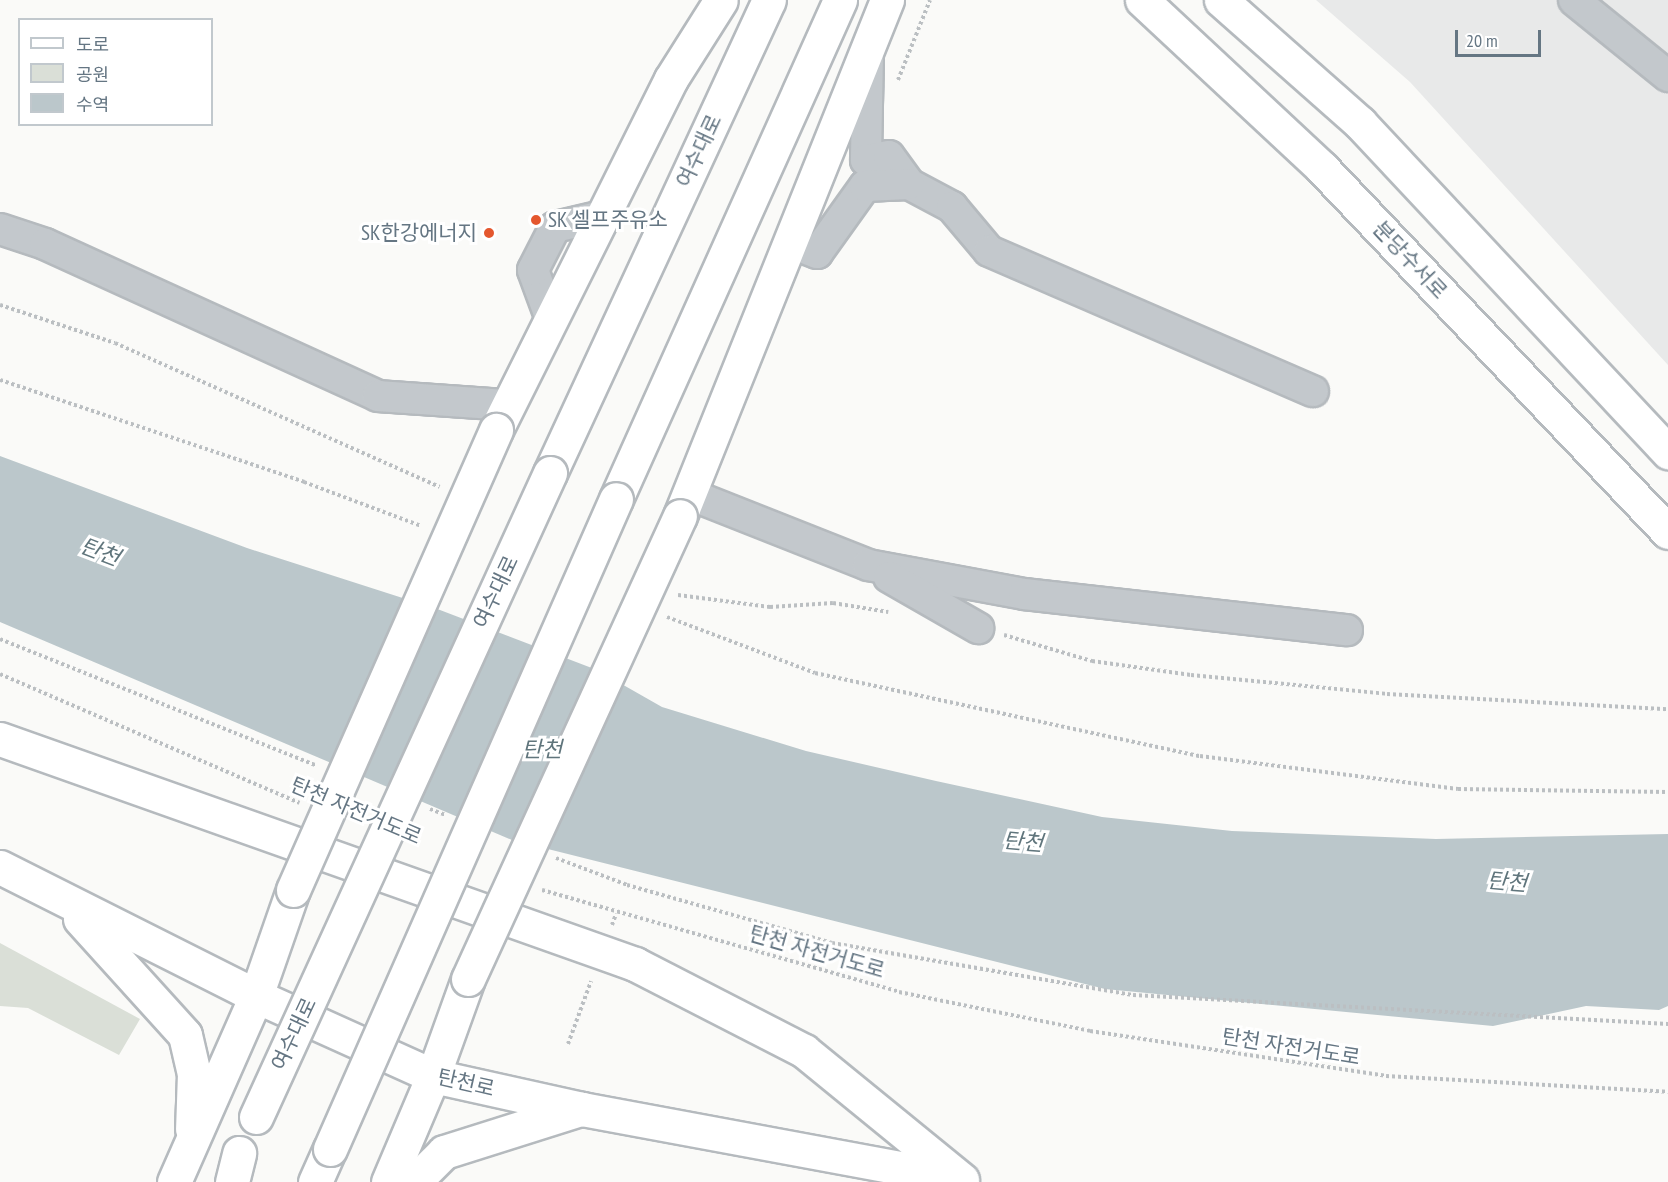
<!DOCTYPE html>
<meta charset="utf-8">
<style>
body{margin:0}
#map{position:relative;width:1668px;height:1182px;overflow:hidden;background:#fafaf8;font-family:"PT Sans Narrow","Noto Sans KR",sans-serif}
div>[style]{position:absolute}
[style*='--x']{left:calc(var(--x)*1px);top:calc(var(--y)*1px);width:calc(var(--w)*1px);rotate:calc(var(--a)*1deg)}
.built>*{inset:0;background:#e8e9e9}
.green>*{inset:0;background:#dadfd7}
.water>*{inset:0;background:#bbc7cb}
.path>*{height:4px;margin-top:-2px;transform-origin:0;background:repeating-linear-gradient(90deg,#bbbfc2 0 3px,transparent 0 6px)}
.roads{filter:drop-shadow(2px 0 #b5babe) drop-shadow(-2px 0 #b5babe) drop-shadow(0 2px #b5babe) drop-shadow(0 -2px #b5babe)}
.minor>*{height:30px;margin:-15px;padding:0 15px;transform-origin:15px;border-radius:15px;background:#c3c8cc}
.major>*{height:33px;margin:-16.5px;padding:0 16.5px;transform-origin:16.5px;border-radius:16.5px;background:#fff}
.highway>*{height:33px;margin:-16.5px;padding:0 16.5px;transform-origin:16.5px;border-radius:16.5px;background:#fff}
.bridges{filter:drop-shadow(2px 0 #b5babe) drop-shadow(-2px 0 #b5babe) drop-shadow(0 2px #b5babe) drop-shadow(0 -2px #b5babe)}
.major-bridge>*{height:33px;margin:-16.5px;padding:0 16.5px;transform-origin:16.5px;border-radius:16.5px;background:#fff}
.dots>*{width:16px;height:16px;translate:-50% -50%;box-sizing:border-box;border:3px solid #fff;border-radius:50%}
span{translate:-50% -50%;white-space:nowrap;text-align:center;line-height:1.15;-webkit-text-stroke:6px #fff;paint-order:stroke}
.street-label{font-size:21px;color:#657683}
.poi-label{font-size:21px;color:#657683}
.left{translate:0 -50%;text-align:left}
.right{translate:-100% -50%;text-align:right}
.water-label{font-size:22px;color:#60757c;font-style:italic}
.legend{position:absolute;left:18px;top:18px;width:195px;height:108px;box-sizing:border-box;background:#fff;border:2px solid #c1c8cd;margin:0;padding:8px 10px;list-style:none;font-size:18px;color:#657683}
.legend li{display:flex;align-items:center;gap:12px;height:30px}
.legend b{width:30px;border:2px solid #c1c8cd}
.scale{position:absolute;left:1455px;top:30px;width:86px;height:27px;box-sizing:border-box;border:3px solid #657683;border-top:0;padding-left:8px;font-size:18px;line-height:21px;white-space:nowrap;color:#657683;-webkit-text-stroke:4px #fff;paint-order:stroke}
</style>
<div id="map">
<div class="built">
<div style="clip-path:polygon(1316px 0,1668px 0,1668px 365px,1410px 82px)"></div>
</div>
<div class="green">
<div style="clip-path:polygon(0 943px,140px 1019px,119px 1055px,28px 1008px,0 1006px)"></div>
</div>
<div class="water">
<div style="clip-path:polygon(0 456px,247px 548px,440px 610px,597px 670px,662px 707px,806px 751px,936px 781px,1102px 817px,1232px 831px,1436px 839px,1668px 834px,1668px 1006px,1659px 1010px,1586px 1006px,1493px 1026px,1105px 989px,512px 840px,0 622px)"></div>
</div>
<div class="path">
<div style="--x:898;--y:80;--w:86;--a:-68.2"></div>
<div style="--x:0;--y:305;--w:121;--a:18.3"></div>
<div style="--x:115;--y:343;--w:355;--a:23.9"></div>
<div style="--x:0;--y:380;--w:321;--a:18.5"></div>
<div style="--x:304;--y:482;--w:125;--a:20.6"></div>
<div style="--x:678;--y:595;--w:93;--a:7.4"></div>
<div style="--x:770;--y:607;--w:63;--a:-3.6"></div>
<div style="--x:833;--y:603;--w:56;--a:9.3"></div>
<div style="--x:667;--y:617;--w:158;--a:20.7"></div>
<div style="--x:815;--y:673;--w:394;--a:12.2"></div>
<div style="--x:1200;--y:756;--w:260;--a:7.3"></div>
<div style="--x:1458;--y:789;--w:210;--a:0.8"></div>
<div style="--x:1004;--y:635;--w:92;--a:16.5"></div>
<div style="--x:1092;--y:661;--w:100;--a:8"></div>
<div style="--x:1191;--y:675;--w:197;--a:5.5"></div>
<div style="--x:1387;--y:694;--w:281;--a:3.1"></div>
<div style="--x:0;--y:639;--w:341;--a:21.8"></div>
<div style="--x:0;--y:674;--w:326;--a:23.3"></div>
<div style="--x:430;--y:809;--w:17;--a:21"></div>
<div style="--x:556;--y:858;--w:76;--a:20.8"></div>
<div style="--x:627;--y:885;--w:213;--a:15.8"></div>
<div style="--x:832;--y:943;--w:305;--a:9.8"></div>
<div style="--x:1133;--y:995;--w:536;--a:3.1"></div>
<div style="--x:542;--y:890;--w:371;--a:15.9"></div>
<div style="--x:899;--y:992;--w:195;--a:11.5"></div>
<div style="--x:1090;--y:1031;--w:299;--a:8.6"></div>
<div style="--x:1386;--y:1076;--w:282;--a:3.2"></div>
<div style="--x:612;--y:925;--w:12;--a:-70"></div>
<div style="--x:568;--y:1044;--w:67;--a:-69.9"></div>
</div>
<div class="roads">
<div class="minor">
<div style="--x:1574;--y:0;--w:121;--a:39"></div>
<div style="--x:868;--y:53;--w:107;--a:91.1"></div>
<div style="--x:866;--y:160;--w:23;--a:-10"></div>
<div style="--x:889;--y:156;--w:34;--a:54"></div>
<div style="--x:909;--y:184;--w:49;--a:28.1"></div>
<div style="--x:952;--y:207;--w:57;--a:49.9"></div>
<div style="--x:989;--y:251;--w:353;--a:23.4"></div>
<div style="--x:0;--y:229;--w:47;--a:18.4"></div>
<div style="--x:45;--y:244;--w:366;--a:24.5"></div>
<div style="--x:378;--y:396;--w:130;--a:4"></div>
<div style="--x:791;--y:243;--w:28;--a:21"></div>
<div style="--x:817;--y:253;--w:82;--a:-54.4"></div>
<div style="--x:865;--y:186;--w:44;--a:-2.6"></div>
<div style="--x:551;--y:319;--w:52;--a:-110.2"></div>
<div style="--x:533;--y:270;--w:48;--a:-62.9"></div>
<div style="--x:555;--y:227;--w:48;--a:-13.2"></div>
<div style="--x:689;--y:494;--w:193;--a:21.6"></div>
<div style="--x:868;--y:565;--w:159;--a:10.5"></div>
<div style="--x:1024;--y:594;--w:325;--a:6.4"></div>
<div style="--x:889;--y:577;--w:103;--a:29.8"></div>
</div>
<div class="major">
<div style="--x:496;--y:430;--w:392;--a:-63.5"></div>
<div style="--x:671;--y:79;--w:93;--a:-57.7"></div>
<div style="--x:550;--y:473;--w:521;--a:-65.16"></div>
<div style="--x:616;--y:499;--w:547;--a:-65.82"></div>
<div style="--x:680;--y:516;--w:556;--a:-68.14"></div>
<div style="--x:0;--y:739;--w:674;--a:19.51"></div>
<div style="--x:635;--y:964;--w:190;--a:27.2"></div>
<div style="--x:804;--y:1051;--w:204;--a:39.2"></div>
<div style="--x:0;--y:867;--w:287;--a:26.7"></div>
<div style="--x:256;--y:996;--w:194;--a:24.3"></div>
<div style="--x:433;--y:1076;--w:153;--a:12.5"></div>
<div style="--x:582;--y:1109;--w:382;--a:10.5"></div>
<div style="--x:80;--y:919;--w:156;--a:47.8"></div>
<div style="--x:185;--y:1035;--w:39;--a:77"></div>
<div style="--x:194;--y:1073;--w:56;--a:92"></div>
<div style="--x:174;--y:1182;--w:203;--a:-66.2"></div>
<div style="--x:256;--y:996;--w:112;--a:-70.8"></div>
<div style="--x:315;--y:1182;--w:36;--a:-66"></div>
<div style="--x:388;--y:1182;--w:115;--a:-67"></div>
<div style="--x:433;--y:1076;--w:103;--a:-70.2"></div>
<div style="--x:414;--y:1182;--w:42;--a:-45"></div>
<div style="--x:444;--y:1152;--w:143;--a:-17.5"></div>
</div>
<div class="highway">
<div style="--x:1142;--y:0;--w:246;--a:43"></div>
<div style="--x:1322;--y:168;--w:502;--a:46.45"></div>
<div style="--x:1221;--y:0;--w:186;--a:41.5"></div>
<div style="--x:1360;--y:123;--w:451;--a:46.9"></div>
<div style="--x:232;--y:1182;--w:30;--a:-76"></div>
</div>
</div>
<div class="bridges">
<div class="major-bridge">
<div style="--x:293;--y:890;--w:503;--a:-66.19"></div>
<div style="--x:468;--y:979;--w:509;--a:-65.4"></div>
<div style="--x:256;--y:1117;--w:708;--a:-65.46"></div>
<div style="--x:330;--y:1149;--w:710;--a:-66.25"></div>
</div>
</div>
<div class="dots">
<div style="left:536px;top:220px;background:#e4572e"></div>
<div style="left:489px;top:233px;background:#e4572e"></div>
</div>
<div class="street-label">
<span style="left:699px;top:151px;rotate:-65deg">여수대로</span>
<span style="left:1410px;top:260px;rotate:47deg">분당수서로</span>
<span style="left:496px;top:592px;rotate:-65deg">여수대로</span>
<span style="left:356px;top:811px;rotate:23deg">탄천 자전거도로</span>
<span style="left:817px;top:952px;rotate:16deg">탄천 자전거도로</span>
<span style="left:294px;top:1034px;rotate:-65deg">여수대로</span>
<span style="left:1291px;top:1047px;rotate:9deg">탄천 자전거도로</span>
<span style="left:466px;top:1083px;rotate:13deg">탄천로</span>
</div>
<div class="poi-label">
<span class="left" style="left:548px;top:220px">SK 셀프주유소</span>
<span class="right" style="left:477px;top:233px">SK한강에너지</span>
</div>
<div class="water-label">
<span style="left:100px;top:552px;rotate:21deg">탄천</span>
<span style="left:542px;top:750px">탄천</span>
<span style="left:1023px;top:842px;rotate:5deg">탄천</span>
<span style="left:1507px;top:882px;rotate:5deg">탄천</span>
</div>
<ul class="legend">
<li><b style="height:8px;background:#fff"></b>도로</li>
<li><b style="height:16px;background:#dadfd7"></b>공원</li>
<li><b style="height:16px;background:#bbc7cb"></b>수역</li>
</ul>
<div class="scale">20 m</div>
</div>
